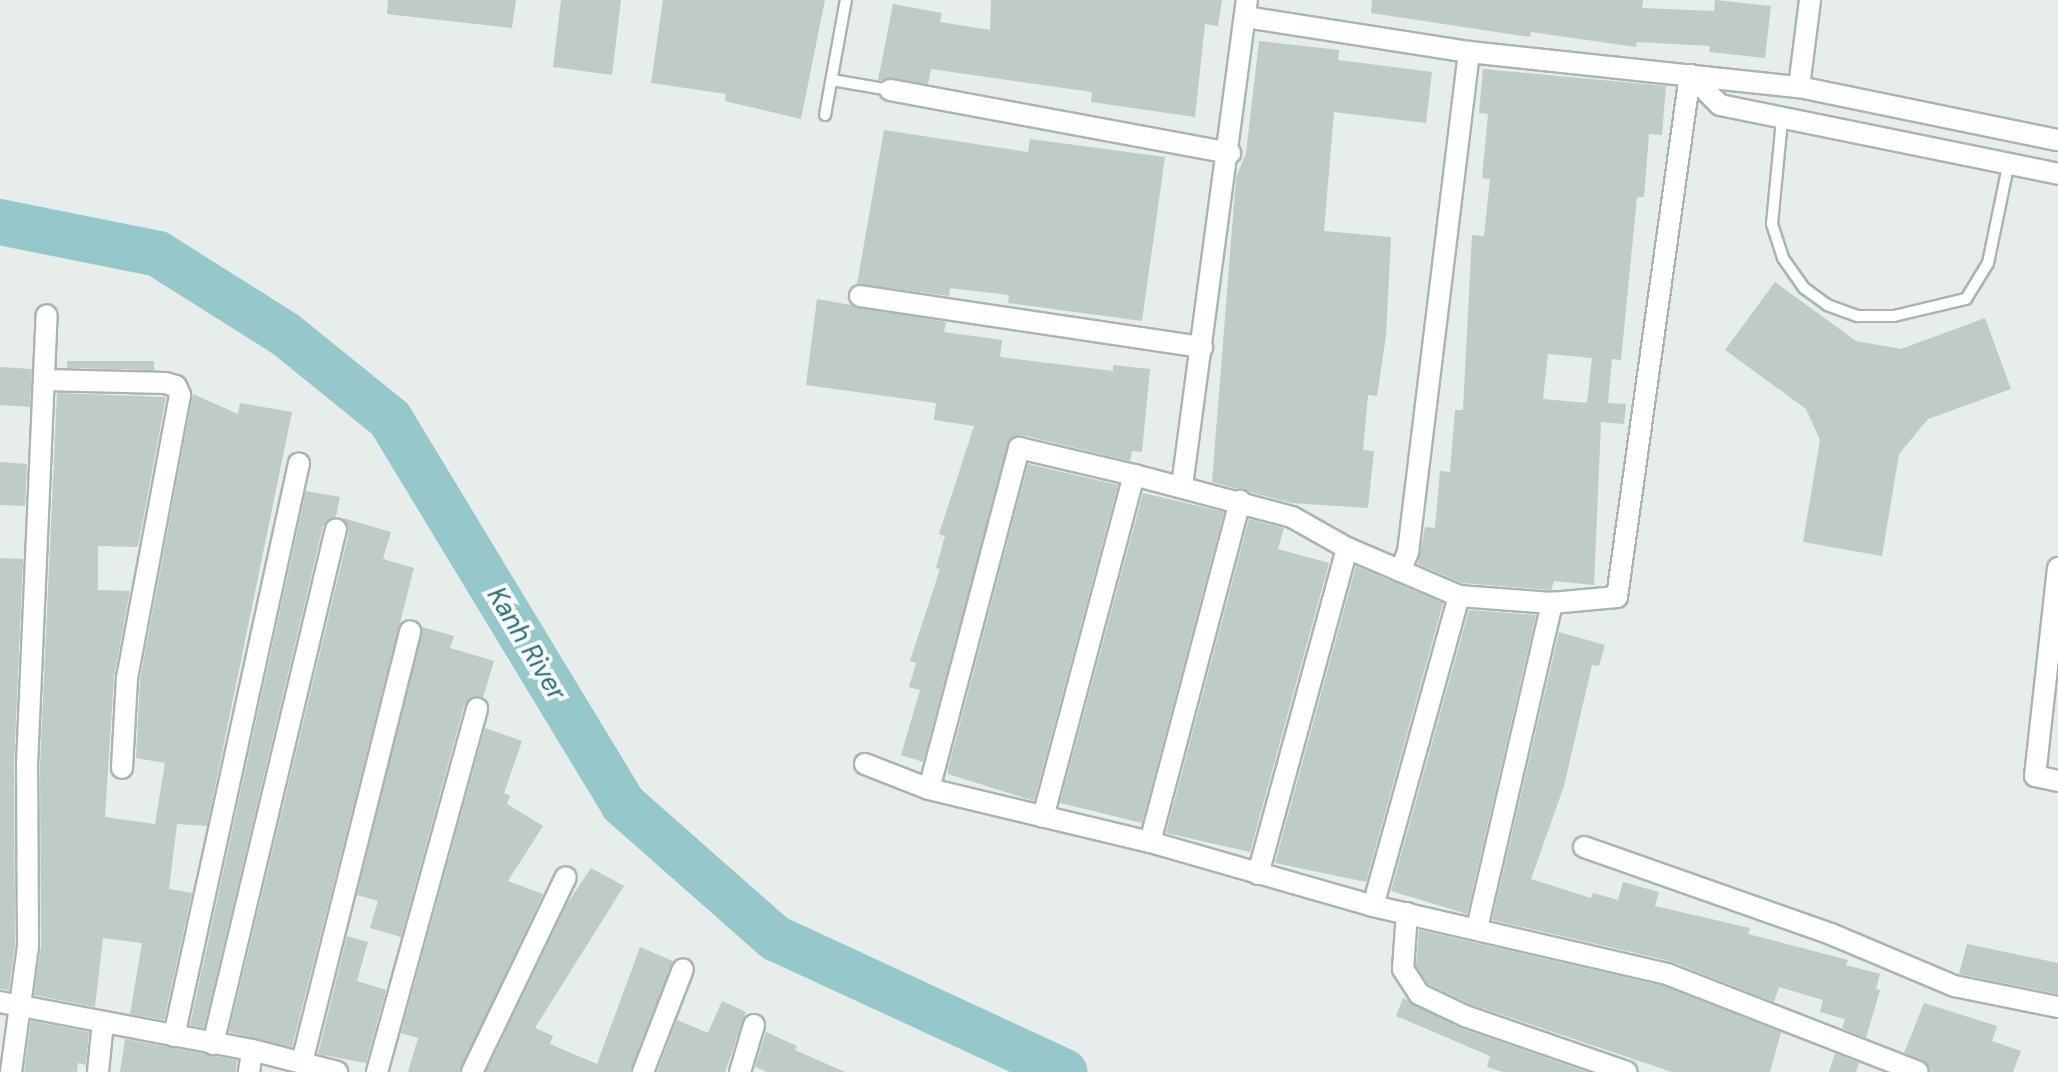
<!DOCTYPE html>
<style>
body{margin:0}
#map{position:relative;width:2058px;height:1072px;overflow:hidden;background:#e6edea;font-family:"DM Sans",sans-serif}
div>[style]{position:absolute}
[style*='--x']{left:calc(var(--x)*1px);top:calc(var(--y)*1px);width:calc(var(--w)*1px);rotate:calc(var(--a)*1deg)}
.river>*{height:46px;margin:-23px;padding:0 23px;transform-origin:23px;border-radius:23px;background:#96c8cb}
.building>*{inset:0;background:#bfcbc5}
.roads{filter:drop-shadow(2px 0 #a9b5b0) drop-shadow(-2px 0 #a9b5b0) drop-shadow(0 2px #a9b5b0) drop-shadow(0 -2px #a9b5b0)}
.lane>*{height:10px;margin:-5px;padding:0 5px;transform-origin:5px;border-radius:5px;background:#fff}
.street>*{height:20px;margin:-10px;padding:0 10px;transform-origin:10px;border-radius:10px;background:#fff}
span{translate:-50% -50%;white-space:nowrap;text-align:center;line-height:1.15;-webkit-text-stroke:8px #f7faf8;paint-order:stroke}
.water-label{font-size:26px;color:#286e73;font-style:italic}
</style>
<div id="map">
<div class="river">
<div style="--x:0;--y:222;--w:161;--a:11.4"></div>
<div style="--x:158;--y:254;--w:150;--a:32.2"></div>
<div style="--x:285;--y:334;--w:135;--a:39"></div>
<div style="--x:390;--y:419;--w:450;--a:58.8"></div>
<div style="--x:623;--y:804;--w:203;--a:41.4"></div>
<div style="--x:775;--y:938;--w:319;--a:24.8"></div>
</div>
<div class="building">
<div style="clip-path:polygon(388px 0,516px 0,512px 28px,387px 14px)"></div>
<div style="clip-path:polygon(561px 0,621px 0,612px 75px,553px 67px)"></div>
<div style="clip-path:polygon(663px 0,825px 0,801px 119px,725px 101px,726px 94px,651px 83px)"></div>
<div style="clip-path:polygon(991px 0,1222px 0,1218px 26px,1205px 24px,1195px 117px,1091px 102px,1092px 92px,931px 69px,928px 84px,878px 80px,893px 4px,942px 13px,940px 22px,990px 30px)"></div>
<div style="clip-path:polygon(1372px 0,1643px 0,1642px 8px,1714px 11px,1715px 0,1771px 6px,1765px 58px,1709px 52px,1710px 46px,1637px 42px,1636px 47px,1531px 32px,1530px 37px,1371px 13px)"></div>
<div style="clip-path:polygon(1259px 41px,1339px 50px,1338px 60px,1432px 72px,1426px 123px,1334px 112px,1324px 231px,1391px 237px,1386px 336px,1377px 396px,1368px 395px,1363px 450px,1374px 451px,1368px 508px,1291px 503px,1212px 482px,1236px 178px,1246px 153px)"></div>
<div style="clip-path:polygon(evenodd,1483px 69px,1666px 86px,1662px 135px,1649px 134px,1644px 197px,1637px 197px,1621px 360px,1612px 359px,1608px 403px,1626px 404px,1624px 424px,1601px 422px,1594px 585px,1554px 581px,1551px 590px,1462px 583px,1418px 564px,1425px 527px,1435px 528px,1440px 471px,1450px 472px,1455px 410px,1463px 410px,1472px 235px,1484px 236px,1490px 179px,1482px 178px,1488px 114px,1479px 113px,1483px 69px,1548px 354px,1592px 358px,1587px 403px,1543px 399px,1548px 354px)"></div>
<div style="clip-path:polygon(884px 130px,1028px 152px,1030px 139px,1165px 157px,1142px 321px,1008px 303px,1009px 295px,950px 288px,949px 296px,857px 284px)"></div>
<div style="clip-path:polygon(1775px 282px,1856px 341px,1901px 349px,1985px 318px,2011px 389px,1928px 419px,1899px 454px,1882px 556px,1803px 542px,1820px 440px,1806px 409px,1725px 350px)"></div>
<div style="clip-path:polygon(817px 299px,946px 322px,944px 332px,1002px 340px,1000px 357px,1113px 371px,1113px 365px,1150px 369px,1142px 452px,1132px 451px,1130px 461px,1022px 435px,1009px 440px,923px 762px,901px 755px,920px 690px,909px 687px,916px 663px,910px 661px,940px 569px,936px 568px,945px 536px,939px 534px,974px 426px,934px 420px,936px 403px,806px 385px)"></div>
<div style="clip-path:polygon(67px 361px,154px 361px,154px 370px,67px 368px)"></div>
<div style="clip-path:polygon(0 367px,32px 369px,30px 407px,0 405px)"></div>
<div style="clip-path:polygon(57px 393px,166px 397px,138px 547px,98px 546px,98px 590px,130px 591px,114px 677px,105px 817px,155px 824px,165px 763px,136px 758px,140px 680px,193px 394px,238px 414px,240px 403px,292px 412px,207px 826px,177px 824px,169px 889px,192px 893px,164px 1020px,130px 1014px,142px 943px,103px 938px,95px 1007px,34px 995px,41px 946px,40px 765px)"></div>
<div style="clip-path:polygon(0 462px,27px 464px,25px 506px,0 505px)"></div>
<div style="clip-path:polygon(1028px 464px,1118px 485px,1034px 801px,948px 774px,948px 769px)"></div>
<div style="clip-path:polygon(306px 491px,340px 497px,336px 516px,323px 526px,204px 1028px,190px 1025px)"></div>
<div style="clip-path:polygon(1143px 493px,1224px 512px,1142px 823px,1060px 803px)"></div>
<div style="clip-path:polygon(343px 518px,391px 532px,383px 559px,414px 568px,292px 1047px,229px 1032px,349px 532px)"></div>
<div style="clip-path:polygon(1249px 519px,1284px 528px,1278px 549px,1329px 563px,1250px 852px,1166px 833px)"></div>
<div style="clip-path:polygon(0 558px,23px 559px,14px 765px,15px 945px,9px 990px,0 989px)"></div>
<div style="clip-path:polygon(1356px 566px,1443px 603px,1366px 882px,1275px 863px)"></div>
<div style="clip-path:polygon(1469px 610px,1536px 615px,1467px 914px,1391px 891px)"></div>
<div style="clip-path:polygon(422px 627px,454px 636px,450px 648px,494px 661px,483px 698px,473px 697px,464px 706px,401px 937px,370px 928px,378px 901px,357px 895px)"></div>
<div style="clip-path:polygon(1559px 632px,1605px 645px,1599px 666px,1592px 665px,1564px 786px,1531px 879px,1591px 898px,1593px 893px,1618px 900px,1623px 882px,1659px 892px,1655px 906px,1750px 928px,1748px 934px,1848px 960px,1846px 965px,1880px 974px,1876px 989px,1880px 990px,1866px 1038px,1842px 1028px,1845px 1019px,1820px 1012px,1823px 1000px,1779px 987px,1774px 1002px,1670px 961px,1492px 920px)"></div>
<div style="clip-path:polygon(485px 728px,522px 741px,504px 793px,510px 796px,507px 804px,543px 826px,508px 881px,543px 894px,459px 1072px,408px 1072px,418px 1038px,401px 1033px)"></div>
<div style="clip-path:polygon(591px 868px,624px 886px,535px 1028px,553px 1036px,550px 1044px,597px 1064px,640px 947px,673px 961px,630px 1072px,486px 1072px,567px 904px)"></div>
<div style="clip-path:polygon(1419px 930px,1663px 986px,1781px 1032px,1770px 1072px,1672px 1072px,1470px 1004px,1428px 984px,1416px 966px)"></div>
<div style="clip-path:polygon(347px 936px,368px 942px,357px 981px,386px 990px,366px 1063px,318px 1054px)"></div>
<div style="clip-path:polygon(1967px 944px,2058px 963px,2058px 994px,1959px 974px)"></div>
<div style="clip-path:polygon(1403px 998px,1460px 1028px,1587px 1072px,1503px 1072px,1487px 1067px,1490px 1056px,1396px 1016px)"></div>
<div style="clip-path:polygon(722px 1001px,746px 1012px,725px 1072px,657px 1072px,677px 1020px,708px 1033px)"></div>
<div style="clip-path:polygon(1924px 1003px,1997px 1026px,1992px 1041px,2021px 1051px,2013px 1072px,1931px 1072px,1923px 1060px,1904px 1053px)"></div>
<div style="clip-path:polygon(31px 1021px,89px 1032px,86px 1065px,78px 1063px,77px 1072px,24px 1072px)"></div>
<div style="clip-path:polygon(766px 1032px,797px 1046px,795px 1050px,845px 1072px,767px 1072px,755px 1067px)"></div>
<div style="clip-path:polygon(125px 1039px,237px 1060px,236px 1072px,120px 1072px)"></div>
<div style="clip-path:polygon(1835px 1053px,1859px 1063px,1856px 1072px,1829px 1072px)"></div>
</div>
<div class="roads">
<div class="lane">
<div style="--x:832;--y:80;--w:59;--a:9.8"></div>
<div style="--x:825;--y:115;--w:117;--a:-79.7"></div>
<div style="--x:1782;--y:120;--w:104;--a:95.5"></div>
<div style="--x:1772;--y:224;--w:36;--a:72"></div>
<div style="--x:1783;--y:258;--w:37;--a:55"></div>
<div style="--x:1804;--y:288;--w:29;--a:36"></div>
<div style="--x:1827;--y:305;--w:33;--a:20"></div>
<div style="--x:1858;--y:316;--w:36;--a:0"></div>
<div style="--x:1894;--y:316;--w:74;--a:-13.3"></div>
<div style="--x:1966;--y:299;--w:42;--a:-58.6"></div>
<div style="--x:1988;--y:263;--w:103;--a:-78.3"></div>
</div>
<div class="street">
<div style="--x:1245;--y:17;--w:227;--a:8.9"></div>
<div style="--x:1469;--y:52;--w:332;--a:6.1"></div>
<div style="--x:1799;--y:87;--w:264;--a:11.6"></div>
<div style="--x:1690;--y:75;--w:42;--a:45"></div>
<div style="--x:1720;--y:105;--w:345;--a:11.5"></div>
<div style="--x:1799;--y:87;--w:88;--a:-82.8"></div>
<div style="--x:890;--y:90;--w:346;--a:10.5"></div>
<div style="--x:860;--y:296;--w:346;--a:8.5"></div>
<div style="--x:44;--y:380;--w:121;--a:1.4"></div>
<div style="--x:165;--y:383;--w:11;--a:15"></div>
<div style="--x:176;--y:386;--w:10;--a:66"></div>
<div style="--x:180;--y:395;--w:288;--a:100.6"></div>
<div style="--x:127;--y:678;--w:90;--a:93.2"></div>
<div style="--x:1182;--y:486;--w:490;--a:-82.4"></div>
<div style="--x:2058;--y:568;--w:209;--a:96.3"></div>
<div style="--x:2035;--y:776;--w:24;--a:12"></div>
<div style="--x:1400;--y:571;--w:21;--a:-67"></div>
<div style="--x:1408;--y:552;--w:504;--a:-83.04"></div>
<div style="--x:865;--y:764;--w:69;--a:21.3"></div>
<div style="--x:929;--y:789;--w:227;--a:13.5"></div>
<div style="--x:1150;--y:842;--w:232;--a:16"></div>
<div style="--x:1373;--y:906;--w:302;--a:13"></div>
<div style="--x:1667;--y:974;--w:269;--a:21.3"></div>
<div style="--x:929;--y:789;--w:353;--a:-75.2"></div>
<div style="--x:1019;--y:448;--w:118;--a:13.2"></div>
<div style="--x:1043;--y:817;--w:354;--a:-75.1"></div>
<div style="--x:1134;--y:475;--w:163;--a:14.9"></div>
<div style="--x:1292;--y:517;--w:63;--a:29.4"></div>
<div style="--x:1347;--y:548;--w:122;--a:23.2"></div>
<div style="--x:1459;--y:596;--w:93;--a:4.3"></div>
<div style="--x:1552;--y:603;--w:65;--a:-5.3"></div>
<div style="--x:1617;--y:597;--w:527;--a:-82.04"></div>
<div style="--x:1150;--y:842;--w:353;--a:-75.2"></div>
<div style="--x:1584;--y:847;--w:262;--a:19.4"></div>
<div style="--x:1831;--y:934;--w:134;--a:22.9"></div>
<div style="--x:1954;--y:986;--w:106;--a:11.4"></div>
<div style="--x:1258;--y:874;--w:338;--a:-74.7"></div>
<div style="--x:1373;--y:906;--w:322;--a:-74.5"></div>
<div style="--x:1407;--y:913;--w:56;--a:94.1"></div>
<div style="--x:1403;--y:969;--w:30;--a:57"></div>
<div style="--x:1419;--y:994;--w:51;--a:25.6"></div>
<div style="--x:1465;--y:1016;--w:171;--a:19.1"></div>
<div style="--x:1477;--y:928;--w:334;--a:-77"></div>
<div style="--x:0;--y:1002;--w:257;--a:10.8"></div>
<div style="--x:252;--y:1050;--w:88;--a:14.5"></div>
<div style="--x:174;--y:1036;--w:586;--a:-77.69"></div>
<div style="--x:213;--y:1044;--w:529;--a:-76.57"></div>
<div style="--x:302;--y:1062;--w:444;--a:-75.9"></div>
<div style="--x:11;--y:1072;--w:127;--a:-82.3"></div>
<div style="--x:28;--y:946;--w:181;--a:-90.3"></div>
<div style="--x:27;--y:765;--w:450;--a:-87.5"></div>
<div style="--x:98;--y:1072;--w:50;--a:-84.3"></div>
<div style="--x:249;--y:1072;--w:22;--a:-82"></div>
<div style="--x:377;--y:1072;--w:377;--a:-74.6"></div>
<div style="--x:472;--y:1072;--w:216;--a:-64.3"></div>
<div style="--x:643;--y:1072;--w:110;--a:-68.8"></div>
<div style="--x:740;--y:1072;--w:49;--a:-73.4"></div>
</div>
</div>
<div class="water-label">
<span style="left:526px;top:644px;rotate:59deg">Kanh River</span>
</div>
</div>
